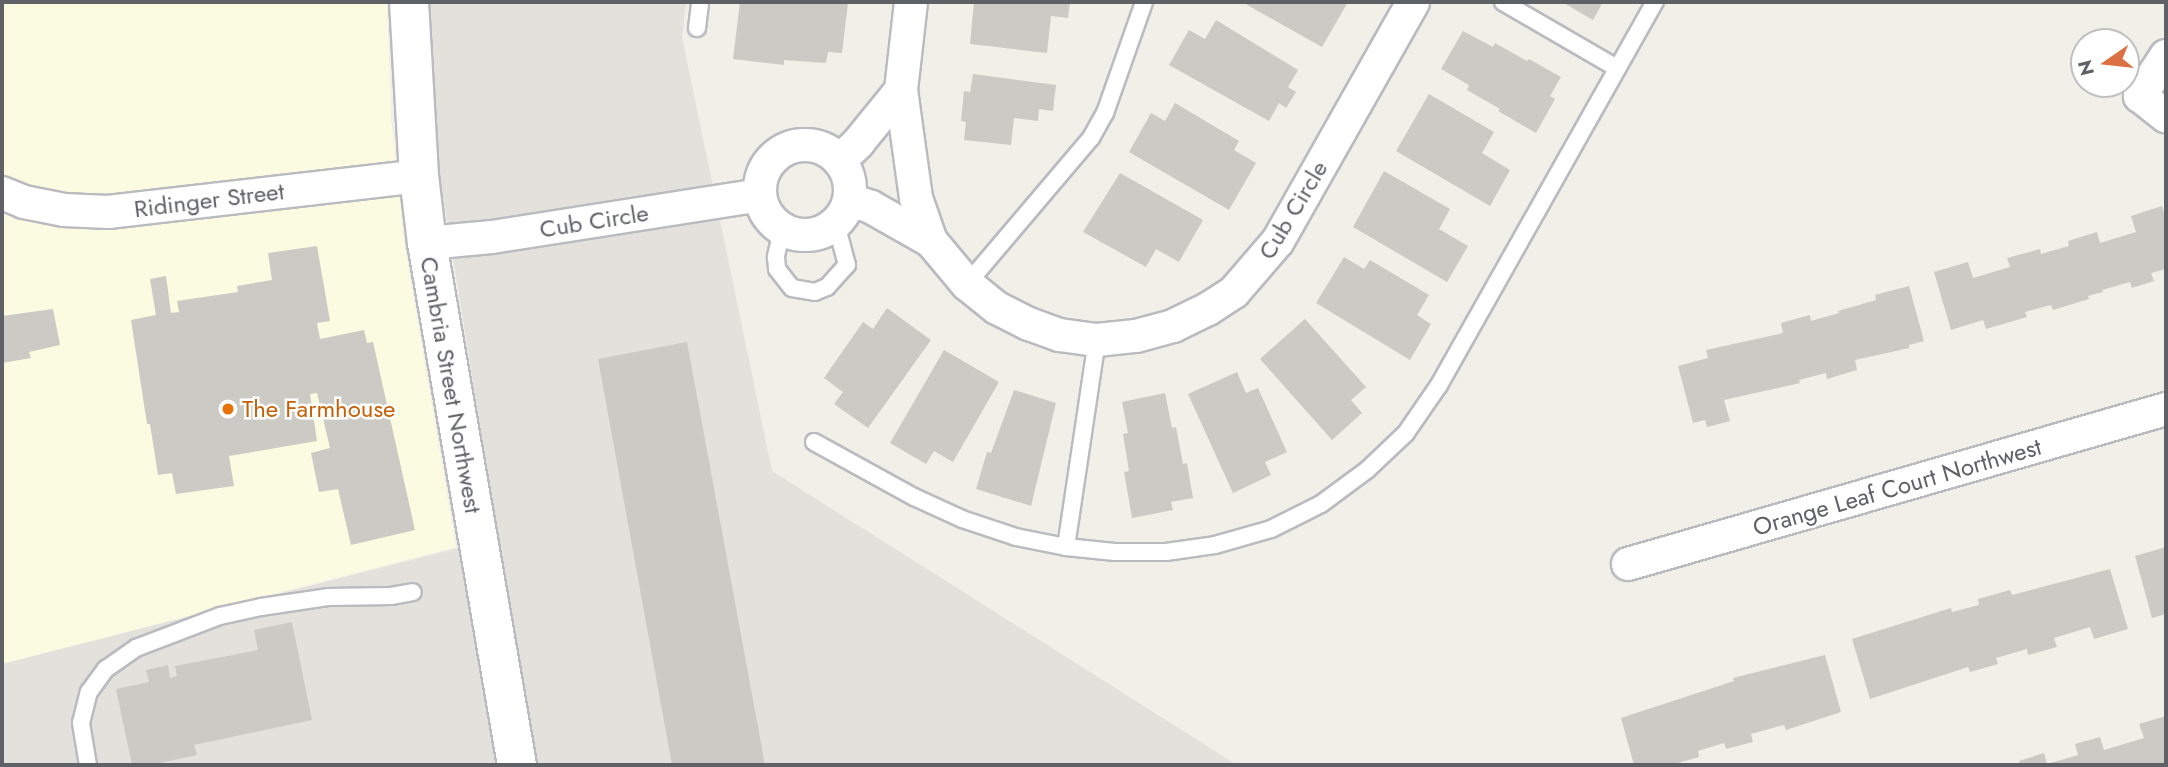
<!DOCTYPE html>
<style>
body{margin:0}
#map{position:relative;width:2168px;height:767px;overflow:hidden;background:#f0f0e8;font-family:Jost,sans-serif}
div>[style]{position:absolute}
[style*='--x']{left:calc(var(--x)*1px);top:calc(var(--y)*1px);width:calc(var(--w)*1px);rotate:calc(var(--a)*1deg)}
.commercial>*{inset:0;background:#fbfbe1}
.industrial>*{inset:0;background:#e2e1dc}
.building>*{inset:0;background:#cbcac4}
.roads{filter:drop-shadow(2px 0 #babbc0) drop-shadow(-2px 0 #babbc0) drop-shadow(0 2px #babbc0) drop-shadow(0 -2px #babbc0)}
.lane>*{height:16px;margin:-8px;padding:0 8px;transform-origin:8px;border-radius:8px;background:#fff}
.street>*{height:32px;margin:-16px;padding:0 16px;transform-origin:16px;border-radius:16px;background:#fff}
.street>.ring{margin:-16px;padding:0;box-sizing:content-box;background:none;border:32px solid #fff;border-radius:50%}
.secondary>*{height:38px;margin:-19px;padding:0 19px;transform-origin:19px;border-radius:19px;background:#fff}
.dots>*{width:19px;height:19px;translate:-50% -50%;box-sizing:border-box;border:4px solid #fff;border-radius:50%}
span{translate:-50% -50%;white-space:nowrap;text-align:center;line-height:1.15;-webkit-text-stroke:5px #fff;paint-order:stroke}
.street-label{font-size:24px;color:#5f6167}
.food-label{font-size:24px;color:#c56008}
.left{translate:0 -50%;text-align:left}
.frame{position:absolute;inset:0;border:4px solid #5f6167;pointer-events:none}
.north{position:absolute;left:2070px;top:28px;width:70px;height:70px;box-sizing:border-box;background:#fff;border:2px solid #bfc0c2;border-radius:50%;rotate:256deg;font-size:19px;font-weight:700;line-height:28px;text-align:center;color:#5f6167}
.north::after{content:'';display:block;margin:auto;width:24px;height:32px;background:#db7043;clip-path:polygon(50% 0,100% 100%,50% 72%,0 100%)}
</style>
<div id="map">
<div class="commercial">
<div style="clip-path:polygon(2px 2px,387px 2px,391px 117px,404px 241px,456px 547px,2px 664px)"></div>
</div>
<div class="industrial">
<div style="clip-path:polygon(429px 2px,686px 2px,682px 37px,772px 471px,1237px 765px,2px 765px,2px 664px,498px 538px,440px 177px,432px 108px)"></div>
</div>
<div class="building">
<div style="clip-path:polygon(740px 2px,848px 3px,842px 53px,828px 52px,826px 63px,784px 60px,784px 65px,733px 59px)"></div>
<div style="clip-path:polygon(974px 2px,1070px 2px,1068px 18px,1051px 16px,1047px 53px,970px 44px)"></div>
<div style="clip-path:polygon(1242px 2px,1348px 2px,1322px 47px)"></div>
<div style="clip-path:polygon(1562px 2px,1603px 2px,1593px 20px)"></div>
<div style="clip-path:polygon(1216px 20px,1298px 70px,1288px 87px,1296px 92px,1286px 108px,1279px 103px,1269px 121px,1169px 65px,1189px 30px,1205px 39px)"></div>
<div style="clip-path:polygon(1463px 31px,1493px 47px,1495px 43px,1527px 61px,1529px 59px,1561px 77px,1550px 96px,1555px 99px,1536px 133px,1498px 111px,1500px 109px,1467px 90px,1469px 85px,1441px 69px)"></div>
<div style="clip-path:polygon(973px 74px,1056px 85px,1053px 111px,1039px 109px,1038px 121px,1014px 118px,1011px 145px,964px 140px,966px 122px,961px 121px,964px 91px,970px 92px)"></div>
<div style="clip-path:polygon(1429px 94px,1494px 132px,1482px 153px,1510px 170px,1490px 206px,1396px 151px)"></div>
<div style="clip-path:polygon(1175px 103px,1239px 141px,1234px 150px,1256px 163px,1229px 210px,1129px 152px,1151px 113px,1165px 121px)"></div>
<div style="clip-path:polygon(1384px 171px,1450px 209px,1439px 229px,1468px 246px,1447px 282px,1353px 227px)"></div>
<div style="clip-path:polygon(1120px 173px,1203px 220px,1179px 262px,1156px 249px,1146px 267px,1083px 232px)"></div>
<div style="clip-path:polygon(2162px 206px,2166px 220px,2166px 269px,2151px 273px,2154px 281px,2132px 288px,2130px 282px,2102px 290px,2103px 292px,2088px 296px,2089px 299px,2053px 310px,2051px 305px,2025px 312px,2027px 317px,1986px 329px,1983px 320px,1951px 330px,1934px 272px,1968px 262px,1973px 278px,2010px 267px,2007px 258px,2040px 249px,2041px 254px,2069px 246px,2068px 241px,2097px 232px,2100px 243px,2136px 232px,2131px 216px)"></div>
<div style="clip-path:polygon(317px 246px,330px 321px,317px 323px,320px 339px,364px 330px,367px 343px,373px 342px,415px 530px,351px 545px,338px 489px,319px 492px,311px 453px,330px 448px,317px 393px,310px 394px,317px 441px,229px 456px,234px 486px,176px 494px,172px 473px,158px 475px,150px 424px,147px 424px,131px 320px,156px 315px,150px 279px,166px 276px,171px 313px,179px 312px,177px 301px,238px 292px,237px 286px,272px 280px,268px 253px)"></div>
<div style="clip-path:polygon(1344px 257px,1364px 269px,1370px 260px,1429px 295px,1417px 315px,1431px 324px,1410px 360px,1316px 303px)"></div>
<div style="clip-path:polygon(1909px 286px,1924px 341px,1909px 345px,1909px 348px,1855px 360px,1857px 370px,1827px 379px,1826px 373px,1799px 380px,1800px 383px,1724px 400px,1730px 421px,1707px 427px,1705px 420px,1693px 423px,1678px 366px,1708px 358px,1706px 350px,1783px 333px,1781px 323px,1810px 315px,1811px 321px,1839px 313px,1838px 311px,1876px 300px,1875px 295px)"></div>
<div style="clip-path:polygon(887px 308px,931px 340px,868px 428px,834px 404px,843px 392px,824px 378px,863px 322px,873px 329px)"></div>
<div style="clip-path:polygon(53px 309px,60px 345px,29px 352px,31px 358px,2px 363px,2px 316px)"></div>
<div style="clip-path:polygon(1305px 319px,1366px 387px,1351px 400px,1362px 413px,1332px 440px,1260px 359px)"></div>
<div style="clip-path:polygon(687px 342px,765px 765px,672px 765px,598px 359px)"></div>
<div style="clip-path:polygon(944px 350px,999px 382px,953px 462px,934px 451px,926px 464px,890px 443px)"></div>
<div style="clip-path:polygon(1237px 372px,1246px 393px,1258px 388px,1287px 452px,1265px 462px,1271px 475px,1233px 493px,1188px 394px)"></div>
<div style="clip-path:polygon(1014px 390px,1056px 403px,1031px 506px,976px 489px,987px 452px,991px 453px)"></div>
<div style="clip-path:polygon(1165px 393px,1172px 428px,1176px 427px,1183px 464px,1187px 463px,1193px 498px,1171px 502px,1173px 510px,1132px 518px,1124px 472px,1129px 471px,1123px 434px,1128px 433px,1122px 402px)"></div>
<div style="clip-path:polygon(2166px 547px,2166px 614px,2152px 618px,2135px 556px)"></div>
<div style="clip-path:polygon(2110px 569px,2128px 629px,2094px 639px,2090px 627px,2054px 638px,2057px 647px,2028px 655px,2027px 649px,1996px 658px,1998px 664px,1970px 672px,1968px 667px,1870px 699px,1852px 639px,1951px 608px,1952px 612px,1979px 605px,1978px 599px,2010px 590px,2012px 595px)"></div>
<div style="clip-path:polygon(292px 622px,312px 720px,194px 745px,197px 755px,150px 765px,132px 765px,116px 689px,149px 682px,146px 670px,168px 665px,170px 678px,177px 676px,175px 666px,258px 650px,254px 630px)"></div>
<div style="clip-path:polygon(1825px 655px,1841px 712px,1786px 730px,1784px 725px,1751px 734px,1753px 742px,1726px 749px,1724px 743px,1698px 751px,1699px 757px,1671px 765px,1670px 763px,1634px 765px,1621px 718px,1734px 681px,1733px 678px)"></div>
<div style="clip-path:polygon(2166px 716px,2166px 765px,2020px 765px,2019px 761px,2044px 753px,2047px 764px,2078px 755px,2075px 744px,2100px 737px,2104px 750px,2144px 738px,2139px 724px)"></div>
</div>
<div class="roads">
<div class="lane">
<div style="--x:1503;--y:2;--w:132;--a:30.1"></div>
<div style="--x:697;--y:28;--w:26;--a:-83"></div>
<div style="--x:782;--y:230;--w:28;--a:103"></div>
<div style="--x:776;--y:257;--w:12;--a:85"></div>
<div style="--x:777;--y:269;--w:24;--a:52"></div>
<div style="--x:792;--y:288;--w:23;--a:10"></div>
<div style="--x:815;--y:292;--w:13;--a:-23"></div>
<div style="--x:827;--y:287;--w:30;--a:-48"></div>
<div style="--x:847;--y:265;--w:42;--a:-105"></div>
<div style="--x:967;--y:284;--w:192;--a:-49.7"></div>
<div style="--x:1091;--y:138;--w:29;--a:-61"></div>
<div style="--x:1105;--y:113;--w:118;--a:-70.6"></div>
<div style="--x:814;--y:442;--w:114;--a:28.8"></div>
<div style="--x:914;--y:497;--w:53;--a:24.6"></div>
<div style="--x:962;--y:519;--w:57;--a:18.4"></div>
<div style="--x:1016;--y:537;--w:51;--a:11.3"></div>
<div style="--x:1066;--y:547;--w:49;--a:5.8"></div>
<div style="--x:1115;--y:552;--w:51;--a:0"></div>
<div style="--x:1166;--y:552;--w:49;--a:-8.1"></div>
<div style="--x:1215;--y:545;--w:58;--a:-15.9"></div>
<div style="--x:1271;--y:529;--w:56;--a:-26.6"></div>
<div style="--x:1321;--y:504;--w:57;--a:-36.5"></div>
<div style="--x:1367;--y:470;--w:54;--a:-43.5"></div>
<div style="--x:1406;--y:433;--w:58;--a:-55.5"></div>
<div style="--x:1439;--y:385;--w:440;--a:-60.6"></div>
<div style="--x:1066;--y:547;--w:209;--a:-81.5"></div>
<div style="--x:88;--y:765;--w:43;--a:-99.5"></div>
<div style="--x:81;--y:723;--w:32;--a:-76"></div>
<div style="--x:89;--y:692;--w:29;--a:-54"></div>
<div style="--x:106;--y:669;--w:37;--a:-35"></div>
<div style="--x:136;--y:648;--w:90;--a:-20.9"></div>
<div style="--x:220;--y:616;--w:42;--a:-12.4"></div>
<div style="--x:261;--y:607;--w:69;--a:-8.4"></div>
<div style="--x:329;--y:597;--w:62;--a:-0.9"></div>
<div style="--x:391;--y:596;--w:22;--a:-10"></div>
</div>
<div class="street">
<div style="--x:2166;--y:56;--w:48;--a:123"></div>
<div style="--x:2140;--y:96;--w:33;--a:38"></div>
<div style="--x:901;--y:90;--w:109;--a:82.1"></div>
<div style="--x:916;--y:198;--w:46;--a:70.8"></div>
<div class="ring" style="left:760px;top:145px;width:58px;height:58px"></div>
<div style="--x:840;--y:160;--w:25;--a:-43"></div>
<div style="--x:858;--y:143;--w:68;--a:-50.9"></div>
<div style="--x:901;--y:90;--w:89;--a:-83.5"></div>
<div style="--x:2;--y:193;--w:24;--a:22"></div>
<div style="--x:24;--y:202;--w:41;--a:11.3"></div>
<div style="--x:64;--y:210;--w:44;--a:2.6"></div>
<div style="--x:108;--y:212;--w:313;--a:-6.6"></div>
<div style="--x:850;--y:200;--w:22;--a:18"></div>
<div style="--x:871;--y:207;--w:69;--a:29.5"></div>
<div style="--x:931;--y:241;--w:56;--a:50.1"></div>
<div style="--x:967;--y:284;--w:38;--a:39"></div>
<div style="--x:997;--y:308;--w:36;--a:27"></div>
<div style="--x:1029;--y:324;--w:33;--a:20"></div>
<div style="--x:1060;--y:335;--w:37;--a:8"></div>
<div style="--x:1097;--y:340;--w:39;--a:-6"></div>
<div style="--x:1136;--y:336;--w:38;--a:-15"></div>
<div style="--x:1173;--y:326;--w:39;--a:-26"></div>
<div style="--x:1208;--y:309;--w:31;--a:-33"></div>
<div style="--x:1234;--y:292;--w:67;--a:-49.2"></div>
<div style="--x:1278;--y:241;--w:274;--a:-60.5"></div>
<div style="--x:427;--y:243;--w:65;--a:-5.3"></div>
<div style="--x:492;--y:237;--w:271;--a:-8.9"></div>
<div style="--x:1628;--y:564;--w:560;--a:-16.07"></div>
</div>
<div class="secondary">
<div style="--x:409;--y:2;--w:174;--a:86.7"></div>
<div style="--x:419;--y:176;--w:67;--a:83.2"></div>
<div style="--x:427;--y:243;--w:530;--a:80.22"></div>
</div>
</div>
<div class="dots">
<div style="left:228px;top:409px;background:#e8710a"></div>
</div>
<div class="street-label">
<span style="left:209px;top:200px;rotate:-7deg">Ridinger Street</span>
<span style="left:1293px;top:210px;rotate:-59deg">Cub Circle</span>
<span style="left:594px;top:221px;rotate:-9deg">Cub Circle</span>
<span style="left:451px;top:385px;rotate:80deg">Cambria Street Northwest</span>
<span style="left:1897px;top:487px;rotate:-16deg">Orange Leaf Court Northwest</span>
</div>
<div class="food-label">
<span class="left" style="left:242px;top:409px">The Farmhouse</span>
</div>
<div class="frame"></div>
<div class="north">N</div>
</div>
